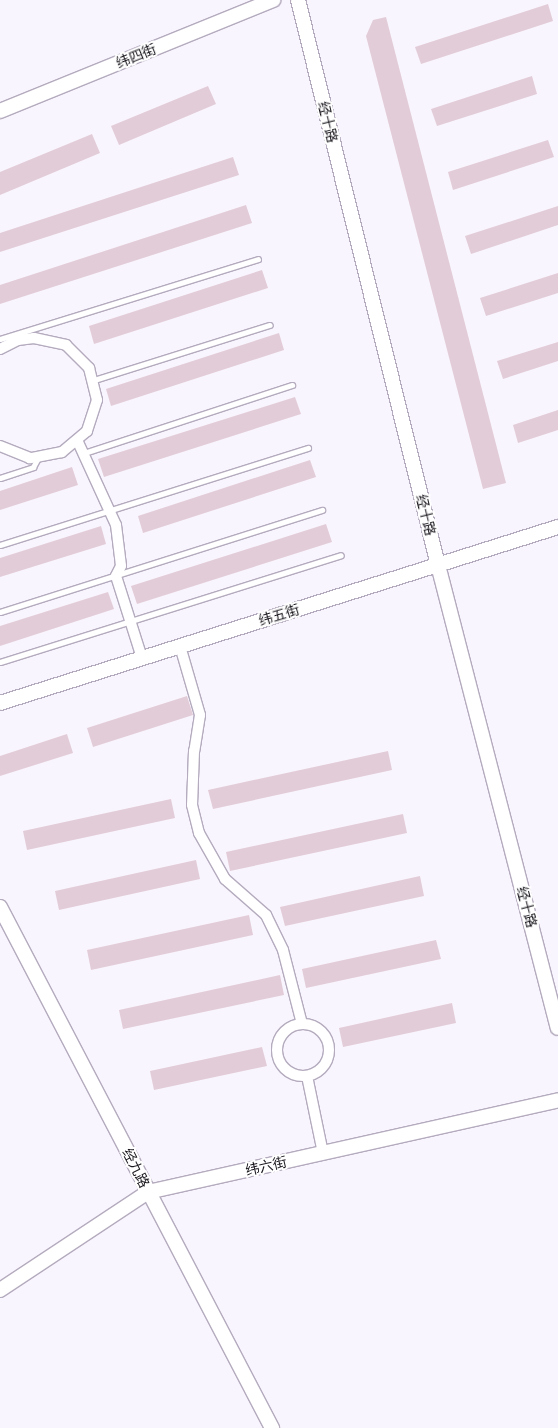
<!DOCTYPE html>
<meta charset="utf-8">
<style>
body{margin:0}
#map{position:relative;width:558px;height:1428px;overflow:hidden;background:#f9f5fe;font-family:"Titillium Web","Noto Sans SC",sans-serif}
div>[style]{position:absolute}
[style*='--x']{left:calc(var(--x)*1px);top:calc(var(--y)*1px);width:calc(var(--w)*1px);rotate:calc(var(--a)*1deg)}
.building>*{inset:0;background:#e2ccd8}
.roads{filter:drop-shadow(1px 0 #b4abbe) drop-shadow(-1px 0 #b4abbe) drop-shadow(0 1px #b4abbe) drop-shadow(0 -1px #b4abbe)}
.lane>*{height:5px;margin:-2.5px;padding:0 2.5px;transform-origin:2.5px;border-radius:2.5px;background:#fff}
.street>*{height:10px;margin:-5px;padding:0 5px;transform-origin:5px;border-radius:5px;background:#fff}
.street>.ring{margin:-5px;padding:0;box-sizing:content-box;background:none;border:10px solid #fff;border-radius:50%}
.secondary>*{height:14px;margin:-7px;padding:0 7px;transform-origin:7px;border-radius:7px;background:#fff}
span{translate:-50% -50%;white-space:nowrap;text-align:center;line-height:1.15;-webkit-text-stroke:4px #fff;paint-order:stroke}
.street-label{font-size:14px;color:#1a171d}
</style>
<div id="map">
<div class="building">
<div style="clip-path:polygon(548px 4px,553px 21px,421px 64px,415px 47px)"></div>
<div style="clip-path:polygon(386px 17px,506px 483px,483px 489px,366px 36px,373px 20px)"></div>
<div style="clip-path:polygon(532px 76px,537px 94px,437px 126px,431px 109px)"></div>
<div style="clip-path:polygon(208px 86px,216px 104px,119px 145px,111px 126px)"></div>
<div style="clip-path:polygon(92px 134px,100px 153px,0 195px,0 172px)"></div>
<div style="clip-path:polygon(548px 140px,554px 157px,453px 190px,448px 172px)"></div>
<div style="clip-path:polygon(233px 157px,239px 175px,0 252px,0 233px)"></div>
<div style="clip-path:polygon(246px 205px,252px 223px,0 304px,0 285px)"></div>
<div style="clip-path:polygon(558px 206px,558px 225px,471px 254px,465px 236px)"></div>
<div style="clip-path:polygon(262px 270px,268px 288px,94px 344px,89px 326px)"></div>
<div style="clip-path:polygon(558px 273px,558px 293px,486px 316px,480px 298px)"></div>
<div style="clip-path:polygon(279px 333px,284px 350px,111px 406px,106px 389px)"></div>
<div style="clip-path:polygon(558px 342px,558px 361px,503px 379px,497px 361px)"></div>
<div style="clip-path:polygon(295px 397px,301px 414px,104px 477px,98px 459px)"></div>
<div style="clip-path:polygon(558px 410px,558px 430px,518px 443px,513px 425px)"></div>
<div style="clip-path:polygon(310px 460px,316px 477px,143px 533px,138px 516px)"></div>
<div style="clip-path:polygon(72px 467px,78px 485px,0 510px,0 491px)"></div>
<div style="clip-path:polygon(326px 524px,332px 542px,137px 604px,131px 586px)"></div>
<div style="clip-path:polygon(101px 526px,106px 544px,0 577px,0 558px)"></div>
<div style="clip-path:polygon(108px 592px,114px 609px,0 646px,0 626px)"></div>
<div style="clip-path:polygon(187px 696px,193px 715px,93px 747px,87px 728px)"></div>
<div style="clip-path:polygon(67px 734px,73px 753px,0 776px,0 756px)"></div>
<div style="clip-path:polygon(388px 751px,392px 770px,213px 809px,208px 790px)"></div>
<div style="clip-path:polygon(171px 799px,175px 818px,27px 850px,23px 831px)"></div>
<div style="clip-path:polygon(403px 814px,407px 833px,230px 871px,226px 852px)"></div>
<div style="clip-path:polygon(196px 860px,200px 879px,59px 910px,55px 891px)"></div>
<div style="clip-path:polygon(420px 876px,424px 896px,285px 926px,280px 907px)"></div>
<div style="clip-path:polygon(249px 915px,253px 935px,91px 970px,87px 950px)"></div>
<div style="clip-path:polygon(436px 940px,441px 959px,306px 988px,302px 969px)"></div>
<div style="clip-path:polygon(280px 975px,284px 995px,123px 1029px,119px 1010px)"></div>
<div style="clip-path:polygon(452px 1003px,456px 1023px,343px 1047px,339px 1028px)"></div>
<div style="clip-path:polygon(262px 1047px,267px 1066px,154px 1090px,150px 1071px)"></div>
</div>
<div class="roads">
<div class="lane">
<div style="--x:0;--y:339;--w:270;--a:-17.2"></div>
<div style="--x:94;--y:380;--w:184;--a:-17.4"></div>
<div style="--x:84;--y:453;--w:219;--a:-18.1"></div>
<div style="--x:0;--y:478;--w:35;--a:-18"></div>
<div style="--x:33;--y:467;--w:10;--a:-61"></div>
<div style="--x:0;--y:545;--w:323;--a:-17.5"></div>
<div style="--x:0;--y:612;--w:338;--a:-17.6"></div>
<div style="--x:0;--y:662;--w:357;--a:-17.4"></div>
</div>
<div class="street">
<div style="--x:0;--y:349;--w:20;--a:-27"></div>
<div style="--x:18;--y:340;--w:16;--a:-7"></div>
<div style="--x:34;--y:338;--w:33;--a:12"></div>
<div style="--x:66;--y:345;--w:33;--a:45"></div>
<div style="--x:89;--y:368;--w:33;--a:76"></div>
<div style="--x:97;--y:400;--w:33;--a:108"></div>
<div style="--x:87;--y:431;--w:33;--a:140"></div>
<div style="--x:62;--y:452;--w:33;--a:169"></div>
<div style="--x:30;--y:458;--w:32;--a:-158"></div>
<div style="--x:78;--y:442;--w:91;--a:65.4"></div>
<div style="--x:116;--y:525;--w:41;--a:83"></div>
<div style="--x:121;--y:566;--w:11;--a:117"></div>
<div style="--x:116;--y:576;--w:86;--a:72.4"></div>
<div style="--x:180;--y:646;--w:72;--a:73.8"></div>
<div style="--x:200;--y:715;--w:36;--a:99"></div>
<div style="--x:194;--y:751;--w:54;--a:92.1"></div>
<div style="--x:192;--y:805;--w:29;--a:76"></div>
<div style="--x:199;--y:833;--w:53;--a:60.5"></div>
<div style="--x:225;--y:879;--w:55;--a:41.3"></div>
<div style="--x:266;--y:915;--w:39;--a:64"></div>
<div style="--x:283;--y:950;--w:76;--a:75.6"></div>
<div class="ring" style="left:277px;top:1024px;width:42px;height:42px"></div>
<div style="--x:307;--y:1076;--w:79;--a:78.3"></div>
</div>
<div class="secondary">
<div style="--x:298;--y:0;--w:582;--a:76.08"></div>
<div style="--x:438;--y:565;--w:478;--a:75.5"></div>
<div style="--x:0;--y:111;--w:295;--a:-22.1"></div>
<div style="--x:0;--y:703;--w:585;--a:-17.51"></div>
<div style="--x:0;--y:907;--w:588;--a:62.43"></div>
<div style="--x:0;--y:1290;--w:178;--a:-33.5"></div>
<div style="--x:148;--y:1192;--w:420;--a:-12.6"></div>
</div>
</div>
<div class="street-label">
<span style="left:136px;top:56px;rotate:-22deg">纬四街</span>
<span style="left:328px;top:122px;rotate:76deg">经十路</span>
<span style="left:426px;top:515px;rotate:76deg">经十路</span>
<span style="left:279px;top:615px;rotate:-17deg">纬五街</span>
<span style="left:527px;top:907px;rotate:75deg">经十路</span>
<span style="left:266px;top:1166px;rotate:-13deg">纬六街</span>
<span style="left:136px;top:1168px;rotate:63deg">经九路</span>
</div>
</div>
